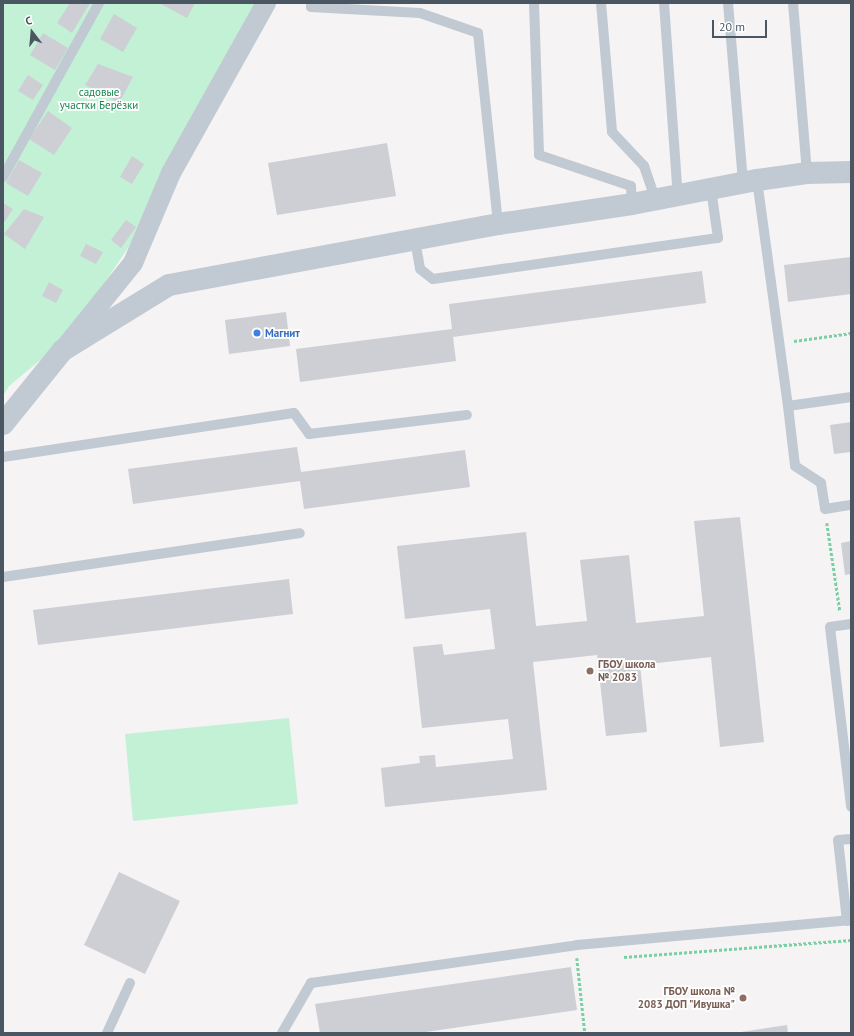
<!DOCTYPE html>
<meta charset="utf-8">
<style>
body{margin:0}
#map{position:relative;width:854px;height:1036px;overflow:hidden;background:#f5f3f3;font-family:"PT Sans",sans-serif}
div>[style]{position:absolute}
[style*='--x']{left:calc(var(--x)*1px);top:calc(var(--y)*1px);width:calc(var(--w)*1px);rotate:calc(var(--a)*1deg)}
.green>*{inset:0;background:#c3f1d5}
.building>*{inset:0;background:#cdcfd5}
.path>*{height:2.5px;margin-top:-1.25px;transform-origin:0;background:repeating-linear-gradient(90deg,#7ad0a6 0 3px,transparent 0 5px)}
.service>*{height:10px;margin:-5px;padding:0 5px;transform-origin:5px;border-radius:5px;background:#c1cad2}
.minor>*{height:20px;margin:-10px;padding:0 10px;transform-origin:10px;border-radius:10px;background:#c1cad2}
.tertiary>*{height:22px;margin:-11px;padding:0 11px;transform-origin:11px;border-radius:11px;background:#c1cad2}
.dots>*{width:11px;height:11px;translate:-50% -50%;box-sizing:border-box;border:2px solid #fff;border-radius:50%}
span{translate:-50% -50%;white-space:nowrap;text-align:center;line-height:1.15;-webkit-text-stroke:3.5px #fff;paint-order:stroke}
.park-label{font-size:11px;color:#17864f}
.shop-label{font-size:11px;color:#366cbe;font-weight:700}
.left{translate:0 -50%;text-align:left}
.education-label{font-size:11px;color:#785e54;font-weight:700}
.right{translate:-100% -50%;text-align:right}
.frame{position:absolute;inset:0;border:4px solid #4a5661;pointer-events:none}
.north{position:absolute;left:12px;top:12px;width:40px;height:40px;-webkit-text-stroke:3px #fff;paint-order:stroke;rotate:344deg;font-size:11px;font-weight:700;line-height:16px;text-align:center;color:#4a5661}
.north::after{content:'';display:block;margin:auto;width:14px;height:18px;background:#4a5661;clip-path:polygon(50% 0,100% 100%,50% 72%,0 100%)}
.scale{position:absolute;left:712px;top:20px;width:55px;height:18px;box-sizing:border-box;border:2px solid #4a5661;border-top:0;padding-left:5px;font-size:12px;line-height:14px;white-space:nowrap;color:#4a5661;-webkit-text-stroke:3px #fff;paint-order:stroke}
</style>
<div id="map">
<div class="green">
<div style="clip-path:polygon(3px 3px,258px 3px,128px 248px,68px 337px,9px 386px,3px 396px)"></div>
<div style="clip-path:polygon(289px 718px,298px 804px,133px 821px,125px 734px)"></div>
</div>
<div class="building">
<div style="clip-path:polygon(70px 3px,90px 3px,72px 33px,57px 23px)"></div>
<div style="clip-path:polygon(159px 3px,195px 3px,187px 18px)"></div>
<div style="clip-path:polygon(114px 14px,137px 28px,123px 52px,100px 39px)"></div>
<div style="clip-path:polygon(43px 33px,68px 48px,55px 70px,30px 55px)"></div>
<div style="clip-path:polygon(98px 64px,133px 77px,119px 103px,85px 85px)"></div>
<div style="clip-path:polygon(28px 75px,43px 85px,33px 100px,18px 91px)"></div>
<div style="clip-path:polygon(48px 111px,72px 128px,54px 155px,29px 139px)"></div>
<div style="clip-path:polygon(387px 143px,396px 196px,277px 215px,268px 163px)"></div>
<div style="clip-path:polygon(132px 156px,144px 164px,132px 184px,120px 177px)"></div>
<div style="clip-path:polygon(19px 160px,42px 173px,28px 196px,6px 183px)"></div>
<div style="clip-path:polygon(3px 203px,13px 209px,3px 224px)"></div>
<div style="clip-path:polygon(24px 209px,44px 217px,25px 249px,4px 234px)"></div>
<div style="clip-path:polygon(126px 220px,136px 227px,121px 248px,111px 240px)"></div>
<div style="clip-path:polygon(86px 244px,103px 252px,96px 264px,80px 256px)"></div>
<div style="clip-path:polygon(851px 257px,851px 294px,788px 302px,784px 265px)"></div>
<div style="clip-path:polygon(702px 271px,706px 303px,453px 337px,456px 361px,300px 382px,296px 349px,452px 329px,449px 304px)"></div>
<div style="clip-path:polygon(49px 282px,63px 290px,56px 303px,42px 296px)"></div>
<div style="clip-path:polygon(286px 312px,290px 346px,229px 354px,225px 320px)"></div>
<div style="clip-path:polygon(851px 422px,851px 452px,834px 454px,830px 425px)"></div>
<div style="clip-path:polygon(297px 447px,301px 472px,465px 450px,470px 487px,304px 509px,300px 481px,133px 504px,128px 469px)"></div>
<div style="clip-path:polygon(740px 517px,764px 742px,720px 747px,711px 657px,640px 665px,647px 732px,606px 736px,597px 655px,533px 662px,547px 790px,385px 807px,381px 768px,420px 763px,419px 756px,435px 755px,436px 767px,513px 759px,508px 719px,422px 728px,413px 647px,442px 644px,444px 655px,495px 649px,490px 609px,405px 619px,397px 546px,526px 532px,536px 626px,587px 621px,580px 560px,629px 555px,636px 623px,704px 616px,694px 521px)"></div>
<div style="clip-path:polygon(851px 541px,851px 574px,845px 575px,841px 543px)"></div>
<div style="clip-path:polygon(289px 579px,293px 614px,38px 645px,33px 610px)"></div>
<div style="clip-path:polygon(119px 872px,180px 901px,145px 974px,84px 945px)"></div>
<div style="clip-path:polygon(571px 967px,577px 1010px,419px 1033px,320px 1033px,315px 1004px)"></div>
<div style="clip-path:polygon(787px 1025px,788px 1033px,741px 1033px,741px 1032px)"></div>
</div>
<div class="path">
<div style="--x:794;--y:341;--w:58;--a:-8"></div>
<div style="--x:827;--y:523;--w:89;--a:81.6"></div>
<div style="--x:624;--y:957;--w:228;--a:-4.3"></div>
<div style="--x:577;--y:958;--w:75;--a:83.9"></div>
</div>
<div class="service">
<div style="--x:311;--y:3;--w:4;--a:90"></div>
<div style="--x:311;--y:7;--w:109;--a:3.2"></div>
<div style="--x:420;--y:13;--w:61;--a:19"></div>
<div style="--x:478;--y:33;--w:192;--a:84"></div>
<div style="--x:534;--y:3;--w:152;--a:88.1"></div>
<div style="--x:539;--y:155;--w:97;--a:18.6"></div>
<div style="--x:631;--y:186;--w:18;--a:87"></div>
<div style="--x:601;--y:3;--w:129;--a:85.1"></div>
<div style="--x:612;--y:132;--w:47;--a:46.7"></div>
<div style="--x:644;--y:166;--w:36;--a:71"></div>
<div style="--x:664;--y:3;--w:194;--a:85.9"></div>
<div style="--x:728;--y:3;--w:181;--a:85.2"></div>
<div style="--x:793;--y:3;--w:171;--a:85.3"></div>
<div style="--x:3;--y:177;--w:199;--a:-61.1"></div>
<div style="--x:757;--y:180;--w:228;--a:82.2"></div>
<div style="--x:788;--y:406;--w:64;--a:-8.1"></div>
<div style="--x:415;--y:240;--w:29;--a:80"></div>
<div style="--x:420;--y:269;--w:16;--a:38"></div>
<div style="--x:433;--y:279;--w:288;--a:-8.2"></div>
<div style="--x:718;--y:238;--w:49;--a:-98.1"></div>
<div style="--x:788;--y:406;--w:60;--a:83.3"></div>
<div style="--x:795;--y:466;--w:31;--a:33"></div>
<div style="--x:821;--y:483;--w:26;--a:81"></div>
<div style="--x:825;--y:509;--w:26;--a:-9"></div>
<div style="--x:3;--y:457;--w:294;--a:-8.6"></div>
<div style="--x:294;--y:413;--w:26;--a:54"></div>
<div style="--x:309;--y:434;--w:159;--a:-6.9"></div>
<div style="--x:3;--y:577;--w:300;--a:-8.4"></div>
<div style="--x:851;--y:624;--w:21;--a:172"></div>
<div style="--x:830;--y:627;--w:181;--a:83.3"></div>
<div style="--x:847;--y:921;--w:81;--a:-96.3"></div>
<div style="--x:838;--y:840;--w:13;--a:-4"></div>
<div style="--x:107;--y:1033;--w:55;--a:-65.3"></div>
<div style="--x:282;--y:1033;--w:58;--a:-59.9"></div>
<div style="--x:311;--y:983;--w:269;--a:-8.1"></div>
<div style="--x:577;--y:945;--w:275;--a:-5.2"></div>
</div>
<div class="minor">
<div style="--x:67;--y:345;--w:105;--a:-51.2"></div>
<div style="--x:133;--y:263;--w:98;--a:-67.1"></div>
<div style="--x:171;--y:173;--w:195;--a:-60.8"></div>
</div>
<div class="tertiary">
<div style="--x:3;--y:424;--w:95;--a:-51"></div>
<div style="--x:63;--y:350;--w:124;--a:-31.5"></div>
<div style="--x:169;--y:285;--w:335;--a:-10.5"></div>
<div style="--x:498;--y:224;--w:135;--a:-8.5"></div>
<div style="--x:632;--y:204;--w:127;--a:-10.9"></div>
<div style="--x:757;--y:180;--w:50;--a:-8"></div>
<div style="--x:807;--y:173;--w:44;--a:-1.3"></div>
</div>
<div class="dots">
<div style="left:257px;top:333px;background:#3f7fe0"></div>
<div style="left:590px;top:671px;background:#8d6e63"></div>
<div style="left:743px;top:998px;background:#8d6e63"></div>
</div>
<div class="park-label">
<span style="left:99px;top:99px">садовые<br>участки Берёзки</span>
</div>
<div class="shop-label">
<span class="left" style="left:265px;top:333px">Магнит</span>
</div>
<div class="education-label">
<span class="left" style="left:598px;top:671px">ГБОУ школа<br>№ 2083</span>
<span class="right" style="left:735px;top:998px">ГБОУ школа №<br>2083 ДОП "Ивушка"</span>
</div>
<div class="frame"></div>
<div class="north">С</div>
<div class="scale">20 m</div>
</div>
